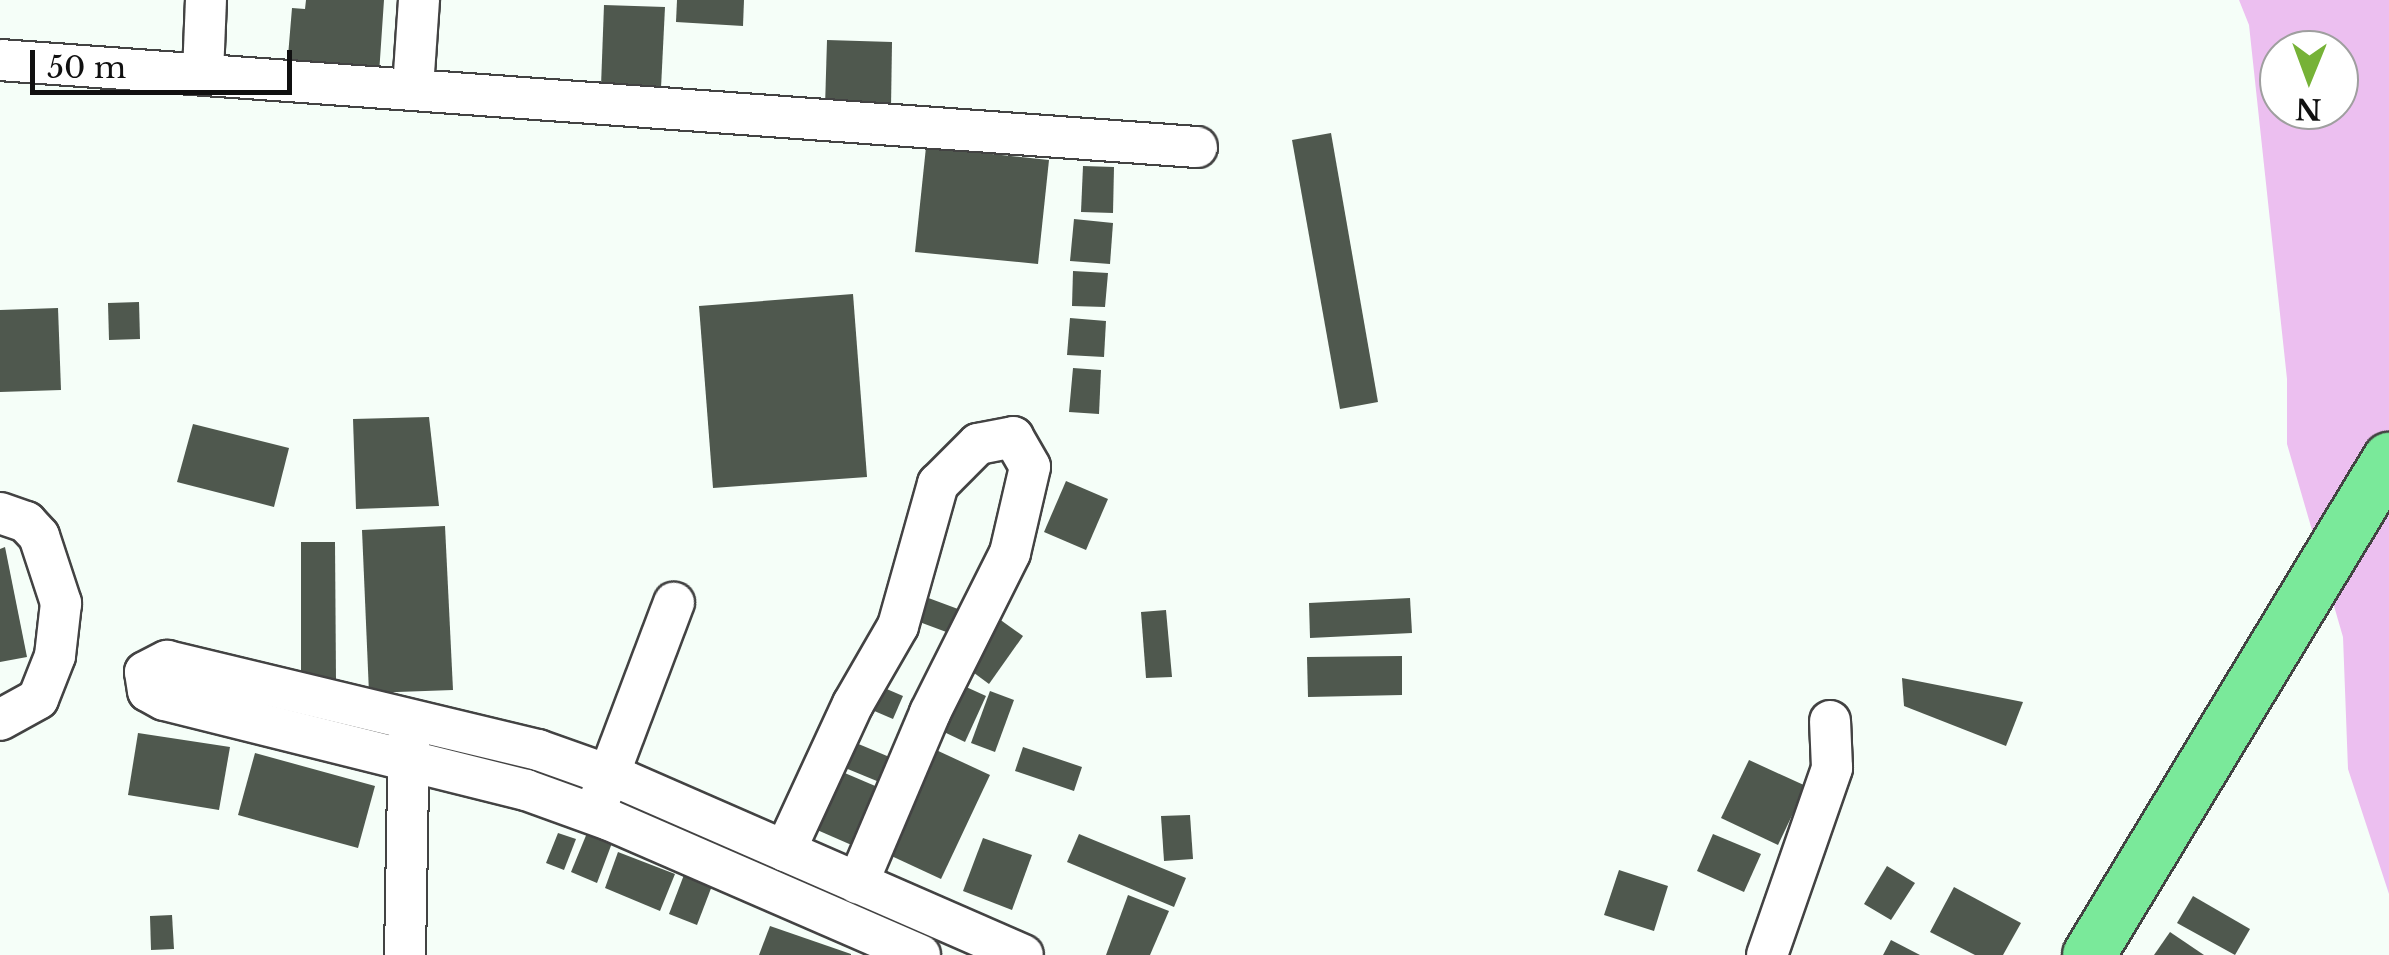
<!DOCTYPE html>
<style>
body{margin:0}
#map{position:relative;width:2389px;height:955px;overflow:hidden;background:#f5fef8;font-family:"Libre Baskerville",serif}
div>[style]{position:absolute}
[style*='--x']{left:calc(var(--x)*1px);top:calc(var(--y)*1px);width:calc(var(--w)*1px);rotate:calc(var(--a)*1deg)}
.water>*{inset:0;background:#ecbff0}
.building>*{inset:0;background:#4f584e}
.roads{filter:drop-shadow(2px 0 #434343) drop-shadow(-2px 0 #434343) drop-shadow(0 2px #434343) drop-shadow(0 -2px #434343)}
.minor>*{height:40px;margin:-20px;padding:0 20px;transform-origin:20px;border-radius:20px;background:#fff}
.major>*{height:52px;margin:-26px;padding:0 26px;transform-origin:26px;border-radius:26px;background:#7ae99a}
span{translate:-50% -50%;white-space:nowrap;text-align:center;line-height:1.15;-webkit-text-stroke:10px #fff;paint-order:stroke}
.north{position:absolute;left:2259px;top:30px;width:100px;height:100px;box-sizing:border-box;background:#fff;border:2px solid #9f9f9f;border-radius:50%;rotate:181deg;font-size:28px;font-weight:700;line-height:40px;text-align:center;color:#101010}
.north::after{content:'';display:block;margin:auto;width:35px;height:45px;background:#76b237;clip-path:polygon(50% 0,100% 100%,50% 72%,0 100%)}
.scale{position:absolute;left:30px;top:50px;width:262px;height:45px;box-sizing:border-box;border:5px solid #101010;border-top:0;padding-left:12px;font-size:30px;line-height:35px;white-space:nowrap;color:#101010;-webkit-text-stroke:8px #fff;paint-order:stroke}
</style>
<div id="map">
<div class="water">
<div style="clip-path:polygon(evenodd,2239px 0,2389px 0,2389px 894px,2348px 769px,2343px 637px,2287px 444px,2287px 379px,2249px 25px,2239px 0,2279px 50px,2339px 50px,2339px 110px,2279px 110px,2279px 50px)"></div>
</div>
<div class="building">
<div style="clip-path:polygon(306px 0,384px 0,379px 74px,287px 68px,292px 8px,305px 9px)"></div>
<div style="clip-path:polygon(677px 0,744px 0,743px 26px,676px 22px)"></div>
<div style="clip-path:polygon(604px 5px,665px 7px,661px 88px,601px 86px)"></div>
<div style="clip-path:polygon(827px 40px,892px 42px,891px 108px,825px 107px)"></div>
<div style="clip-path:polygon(1331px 133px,1378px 402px,1340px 409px,1292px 140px)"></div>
<div style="clip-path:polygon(926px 147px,1049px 160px,1038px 264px,915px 252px)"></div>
<div style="clip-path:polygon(1083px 166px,1114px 167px,1113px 213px,1081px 212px)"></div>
<div style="clip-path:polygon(1074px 219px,1113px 223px,1110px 264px,1070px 261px)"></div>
<div style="clip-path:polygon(1073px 271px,1108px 273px,1105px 307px,1072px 306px)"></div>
<div style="clip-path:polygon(853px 294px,867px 477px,713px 488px,699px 306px)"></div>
<div style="clip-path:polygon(139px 302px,140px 339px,109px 340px,108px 303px)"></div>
<div style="clip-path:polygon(58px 308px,61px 390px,0 392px,0 310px)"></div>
<div style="clip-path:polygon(1070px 318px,1106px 321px,1104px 357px,1067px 355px)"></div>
<div style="clip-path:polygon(1073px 368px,1101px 370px,1099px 414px,1069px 412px)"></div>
<div style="clip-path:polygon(429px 417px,439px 506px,356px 509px,353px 419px)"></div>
<div style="clip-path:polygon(193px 424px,289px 448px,274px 507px,177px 482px)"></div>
<div style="clip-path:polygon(1066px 481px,1108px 499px,1086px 550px,1044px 532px)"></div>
<div style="clip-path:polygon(445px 526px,453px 690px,369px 693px,362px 530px)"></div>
<div style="clip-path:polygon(301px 542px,335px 542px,336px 681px,301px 681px)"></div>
<div style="clip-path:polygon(5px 547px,27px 657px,0 662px,0 549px)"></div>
<div style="clip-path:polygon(915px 593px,958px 609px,949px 633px,906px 617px)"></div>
<div style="clip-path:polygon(1410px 598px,1412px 633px,1310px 638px,1309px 603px)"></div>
<div style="clip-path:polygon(1166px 610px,1172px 677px,1146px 678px,1141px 612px)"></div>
<div style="clip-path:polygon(995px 616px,1023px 636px,989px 684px,962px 664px)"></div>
<div style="clip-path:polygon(1402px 656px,1402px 695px,1308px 697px,1307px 657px)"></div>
<div style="clip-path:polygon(1902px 678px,2023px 702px,2006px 746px,1904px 706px)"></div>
<div style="clip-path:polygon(875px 684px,903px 696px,893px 719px,865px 707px)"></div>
<div style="clip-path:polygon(964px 686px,986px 696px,965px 742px,944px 732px)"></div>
<div style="clip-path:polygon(990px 691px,1014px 700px,995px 752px,971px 743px)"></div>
<div style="clip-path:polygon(138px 733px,230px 747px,219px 810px,128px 795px)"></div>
<div style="clip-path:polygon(849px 740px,899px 761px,889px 786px,838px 765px)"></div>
<div style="clip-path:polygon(1023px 747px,1082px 767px,1074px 791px,1015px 771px)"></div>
<div style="clip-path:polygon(934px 749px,990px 775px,941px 879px,885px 853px)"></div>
<div style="clip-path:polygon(255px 753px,375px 786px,358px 848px,238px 815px)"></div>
<div style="clip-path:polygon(1749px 760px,1806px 786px,1778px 845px,1721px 818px)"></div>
<div style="clip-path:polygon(833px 768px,887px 791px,863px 850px,808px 826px)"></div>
<div style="clip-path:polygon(1190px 815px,1193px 859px,1164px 861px,1161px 816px)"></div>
<div style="clip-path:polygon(558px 833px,576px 839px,564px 870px,546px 863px)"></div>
<div style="clip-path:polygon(587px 833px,612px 843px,597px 883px,571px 872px)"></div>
<div style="clip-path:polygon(1079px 834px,1186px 878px,1174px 907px,1067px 862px)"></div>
<div style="clip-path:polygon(1713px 834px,1761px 854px,1744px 892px,1697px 871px)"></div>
<div style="clip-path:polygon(983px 838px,1032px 855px,1012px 910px,963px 891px)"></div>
<div style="clip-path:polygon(618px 852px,675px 874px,660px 911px,605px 888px)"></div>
<div style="clip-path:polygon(1887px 866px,1915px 883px,1891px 920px,1864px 904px)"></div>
<div style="clip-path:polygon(687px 867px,715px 878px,697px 925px,669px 914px)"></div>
<div style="clip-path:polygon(1619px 870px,1668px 886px,1654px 931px,1604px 915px)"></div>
<div style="clip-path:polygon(1954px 887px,2021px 923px,2003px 955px,1975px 955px,1930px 932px)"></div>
<div style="clip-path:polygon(1128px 895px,1169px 911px,1150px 955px,1106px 955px)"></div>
<div style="clip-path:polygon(2193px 896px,2250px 929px,2235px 955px,2177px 923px)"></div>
<div style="clip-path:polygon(172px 915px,174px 949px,151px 950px,150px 916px)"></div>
<div style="clip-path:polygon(770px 926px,851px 954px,851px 955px,759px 955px)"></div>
<div style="clip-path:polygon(2170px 932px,2204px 955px,2154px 955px)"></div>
<div style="clip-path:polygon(1891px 940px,1920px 955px,1883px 955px)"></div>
</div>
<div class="roads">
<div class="minor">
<div style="--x:0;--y:60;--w:1200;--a:4.16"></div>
<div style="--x:203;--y:74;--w:74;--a:-87.7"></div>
<div style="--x:413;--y:88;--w:88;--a:-86.1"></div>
<div style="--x:0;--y:513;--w:28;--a:19"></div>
<div style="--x:26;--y:522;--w:19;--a:47"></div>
<div style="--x:39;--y:536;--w:71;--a:71.8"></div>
<div style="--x:61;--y:603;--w:53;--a:96.5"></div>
<div style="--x:55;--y:656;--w:46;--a:111.6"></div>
<div style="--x:38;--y:699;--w:43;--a:151.1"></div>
<div style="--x:599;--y:801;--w:212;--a:-69.3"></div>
<div style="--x:785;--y:851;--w:162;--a:-65.2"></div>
<div style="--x:853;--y:704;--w:90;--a:-60"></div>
<div style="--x:898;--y:626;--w:148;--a:-74.3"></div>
<div style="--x:938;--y:484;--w:57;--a:-45"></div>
<div style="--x:978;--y:444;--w:36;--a:-11"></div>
<div style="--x:1013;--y:437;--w:34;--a:60"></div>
<div style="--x:1030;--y:467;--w:88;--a:103.1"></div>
<div style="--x:1010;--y:553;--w:179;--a:116.6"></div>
<div style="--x:930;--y:713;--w:185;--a:113"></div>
<div style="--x:405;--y:955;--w:219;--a:-89"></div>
<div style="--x:920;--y:955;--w:339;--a:-156.5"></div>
<div style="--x:609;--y:820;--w:88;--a:-160.1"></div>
<div style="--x:526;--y:790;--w:373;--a:-166"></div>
<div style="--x:164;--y:700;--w:18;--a:-151"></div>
<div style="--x:148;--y:691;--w:19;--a:-99"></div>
<div style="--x:145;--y:672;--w:25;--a:-27"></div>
<div style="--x:167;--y:661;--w:382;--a:13.5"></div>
<div style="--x:538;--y:750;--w:92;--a:19.6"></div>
<div style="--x:625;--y:781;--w:434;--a:23.6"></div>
<div style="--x:1767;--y:955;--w:198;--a:-70.8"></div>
<div style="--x:1832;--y:768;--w:47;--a:-92.4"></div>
</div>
<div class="major">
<div style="--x:2089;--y:955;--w:580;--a:-58.83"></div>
</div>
</div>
<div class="north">N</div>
<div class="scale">50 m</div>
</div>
